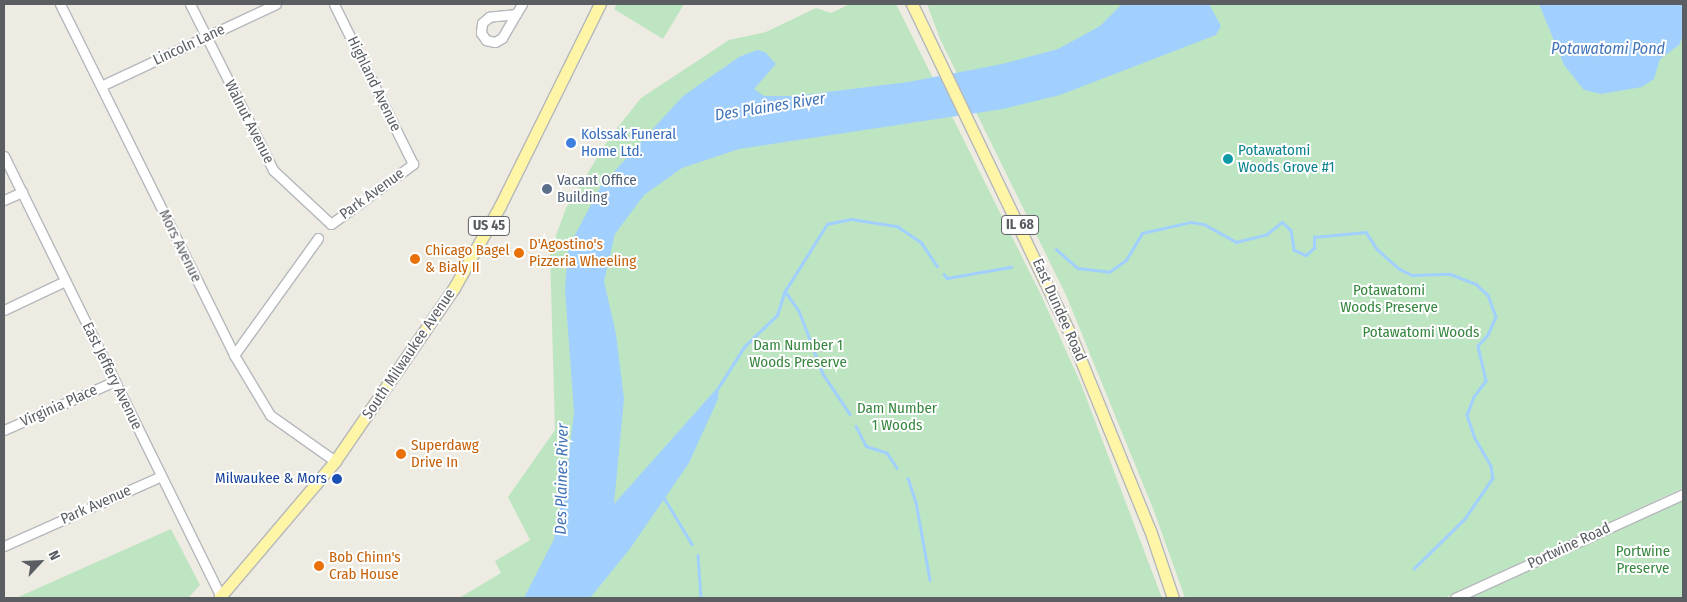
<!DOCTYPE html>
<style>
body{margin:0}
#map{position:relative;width:1687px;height:602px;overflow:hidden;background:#edebe2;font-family:"Fira Sans Condensed",sans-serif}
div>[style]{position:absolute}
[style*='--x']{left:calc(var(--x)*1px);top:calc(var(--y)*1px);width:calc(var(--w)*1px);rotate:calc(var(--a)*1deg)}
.green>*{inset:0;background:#bee5c1}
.water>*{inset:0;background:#a1d0fe}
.stream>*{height:2.5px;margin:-1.25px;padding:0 1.25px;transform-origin:1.25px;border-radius:1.25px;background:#a1d0fe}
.roads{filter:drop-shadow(1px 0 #b5b8bc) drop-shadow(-1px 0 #b5b8bc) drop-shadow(0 1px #b5b8bc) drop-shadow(0 -1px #b5b8bc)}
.minor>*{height:9px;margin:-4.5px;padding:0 4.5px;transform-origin:4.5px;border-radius:4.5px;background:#fff}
.major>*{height:11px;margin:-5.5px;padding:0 5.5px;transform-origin:5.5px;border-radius:5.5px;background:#fef5a6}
.dots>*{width:14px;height:14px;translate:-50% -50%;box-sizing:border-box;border:2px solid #fff;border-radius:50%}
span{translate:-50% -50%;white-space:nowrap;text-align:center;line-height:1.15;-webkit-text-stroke:4px #fff;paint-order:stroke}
.shield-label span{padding:1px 4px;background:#fff;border:1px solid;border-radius:4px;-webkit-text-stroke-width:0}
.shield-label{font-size:14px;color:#5a5e63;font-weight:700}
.street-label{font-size:15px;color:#5a5e63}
.shop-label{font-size:15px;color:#366cbe}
.left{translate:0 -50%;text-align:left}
.culture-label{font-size:15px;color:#0d838f}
.service-label{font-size:15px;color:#4e5e75}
.food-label{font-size:15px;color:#c56008}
.park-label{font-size:15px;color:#36863f}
.transit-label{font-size:15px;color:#164399}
.right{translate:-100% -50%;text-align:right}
.water-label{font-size:16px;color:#4174b8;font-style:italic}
.frame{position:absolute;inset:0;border:5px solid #5a5e63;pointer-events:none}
.north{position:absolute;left:15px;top:537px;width:50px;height:50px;-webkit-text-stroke:4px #fff;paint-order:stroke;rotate:65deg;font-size:14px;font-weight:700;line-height:20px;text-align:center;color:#5a5e63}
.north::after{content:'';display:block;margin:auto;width:18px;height:22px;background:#5a5e63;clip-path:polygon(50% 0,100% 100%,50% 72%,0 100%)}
</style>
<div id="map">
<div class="green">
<div style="clip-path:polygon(617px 4px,684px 4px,663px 39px,614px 9px)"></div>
<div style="clip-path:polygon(850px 4px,896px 4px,1042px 297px,1081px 384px,1162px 598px,459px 598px,501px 573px,495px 561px,530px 540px,508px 497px,555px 430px,550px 252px,566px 208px,610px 137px,641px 98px,729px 40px,766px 32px,816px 8px,831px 13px)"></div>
<div style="clip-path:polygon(927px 4px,1683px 4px,1683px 488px,1444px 598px,1185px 598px,1154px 511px,1066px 295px,940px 39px)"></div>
<div style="clip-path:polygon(1683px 499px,1683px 598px,1466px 598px,1649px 514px)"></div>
<div style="clip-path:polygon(171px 529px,200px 585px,188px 598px,16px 598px)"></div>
</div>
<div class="water">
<div style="clip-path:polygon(1122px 4px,1209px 4px,1221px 26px,1216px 35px,1060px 95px,1003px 109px,739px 149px,682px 168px,644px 195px,615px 234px,604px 281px,616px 334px,624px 399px,614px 504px,719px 386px,718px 399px,689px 463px,629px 550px,590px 598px,524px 598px,554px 539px,567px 473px,574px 412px,565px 290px,568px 248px,601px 186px,683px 96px,739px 57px,757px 50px,765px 52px,776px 64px,754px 89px,764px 96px,795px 96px,908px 82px,1002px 64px,1058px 49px,1100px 26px)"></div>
<div style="clip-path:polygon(1539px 4px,1683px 4px,1683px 35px,1679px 45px,1660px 59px,1654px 79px,1642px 87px,1601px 94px,1584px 90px,1564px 65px)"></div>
</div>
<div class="stream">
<div style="--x:1056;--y:249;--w:29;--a:41"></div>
<div style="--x:1078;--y:268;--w:31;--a:7"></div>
<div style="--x:1109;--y:272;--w:21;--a:-35"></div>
<div style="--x:1126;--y:260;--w:31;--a:-59"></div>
<div style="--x:1142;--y:233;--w:50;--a:-12.7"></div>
<div style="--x:1191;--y:222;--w:13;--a:9"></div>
<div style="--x:1204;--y:224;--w:37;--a:29"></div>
<div style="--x:1236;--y:242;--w:32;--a:-14"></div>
<div style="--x:1267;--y:234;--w:19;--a:-39"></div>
<div style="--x:1282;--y:222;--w:12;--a:42"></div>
<div style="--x:1291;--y:230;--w:20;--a:81"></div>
<div style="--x:1294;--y:250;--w:13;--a:23"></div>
<div style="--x:1306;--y:255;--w:11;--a:-41"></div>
<div style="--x:1314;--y:248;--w:11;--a:-90"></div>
<div style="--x:1314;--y:237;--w:52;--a:-5.5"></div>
<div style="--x:1366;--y:232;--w:20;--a:57"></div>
<div style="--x:1377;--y:249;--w:28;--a:42"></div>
<div style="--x:1398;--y:268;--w:16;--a:27"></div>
<div style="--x:1412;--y:275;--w:38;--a:-2"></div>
<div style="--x:1450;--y:274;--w:28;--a:21"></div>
<div style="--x:1476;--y:284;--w:16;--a:43"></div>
<div style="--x:1488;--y:295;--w:23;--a:70"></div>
<div style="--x:1496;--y:317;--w:20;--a:114"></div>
<div style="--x:1488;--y:335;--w:15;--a:132"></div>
<div style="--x:1478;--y:346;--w:36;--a:77"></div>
<div style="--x:1486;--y:381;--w:20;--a:127"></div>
<div style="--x:1474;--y:397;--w:19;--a:111"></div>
<div style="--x:1467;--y:415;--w:24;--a:71"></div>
<div style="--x:1475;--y:438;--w:32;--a:60"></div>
<div style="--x:1491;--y:466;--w:12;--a:81"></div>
<div style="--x:1493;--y:478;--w:50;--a:124.3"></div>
<div style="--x:1465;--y:519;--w:71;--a:135.6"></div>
<div style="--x:944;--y:274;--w:5;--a:53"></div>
<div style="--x:947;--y:278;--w:65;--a:-9.8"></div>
<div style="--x:785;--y:291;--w:24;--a:55"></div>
<div style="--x:799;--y:311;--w:67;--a:69.1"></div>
<div style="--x:823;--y:374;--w:48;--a:56"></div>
<div style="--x:718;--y:388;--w:49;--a:-57.6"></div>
<div style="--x:744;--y:347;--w:46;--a:-44.1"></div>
<div style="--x:777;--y:315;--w:25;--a:-72"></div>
<div style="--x:785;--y:291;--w:79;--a:-57.9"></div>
<div style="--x:827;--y:224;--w:25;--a:-12"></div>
<div style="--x:851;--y:219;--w:47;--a:8.7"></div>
<div style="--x:897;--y:226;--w:29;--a:34"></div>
<div style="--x:921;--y:242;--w:29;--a:56"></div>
<div style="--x:856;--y:426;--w:22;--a:63"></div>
<div style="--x:866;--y:446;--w:22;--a:18"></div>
<div style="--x:887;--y:453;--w:18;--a:56"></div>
<div style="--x:908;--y:478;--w:25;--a:72"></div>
<div style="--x:916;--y:502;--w:79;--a:79.8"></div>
<div style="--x:663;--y:496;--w:56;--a:58.9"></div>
<div style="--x:698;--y:555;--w:43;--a:86"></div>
</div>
<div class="roads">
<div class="minor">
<div style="--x:60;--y:4;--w:392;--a:63.6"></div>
<div style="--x:234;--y:355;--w:70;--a:59"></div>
<div style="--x:270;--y:415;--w:80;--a:35.3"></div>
<div style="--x:190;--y:4;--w:186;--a:63.4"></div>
<div style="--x:273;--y:170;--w:79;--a:43"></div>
<div style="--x:331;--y:224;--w:102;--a:-36.2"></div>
<div style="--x:413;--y:164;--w:178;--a:-116.3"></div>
<div style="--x:516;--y:14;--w:27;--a:174"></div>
<div style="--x:489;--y:17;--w:9;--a:139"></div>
<div style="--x:482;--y:23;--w:10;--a:96"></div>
<div style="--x:481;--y:33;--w:9;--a:54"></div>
<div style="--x:486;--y:40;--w:9;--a:13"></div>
<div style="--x:495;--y:42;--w:8;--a:-30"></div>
<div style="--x:502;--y:38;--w:28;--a:-60"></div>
<div style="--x:516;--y:14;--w:12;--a:-59"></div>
<div style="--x:101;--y:86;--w:193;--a:-25.1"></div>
<div style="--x:4;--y:156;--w:491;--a:63.8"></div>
<div style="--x:4;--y:200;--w:20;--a:-24"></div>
<div style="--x:4;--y:310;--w:68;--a:-25.4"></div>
<div style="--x:234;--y:355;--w:144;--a:-54.3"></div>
<div style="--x:4;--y:430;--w:121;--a:-23.8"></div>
<div style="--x:4;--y:546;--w:172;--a:-24"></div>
<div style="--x:1455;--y:598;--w:251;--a:-24.5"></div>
</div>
<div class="major">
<div style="--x:912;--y:4;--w:363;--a:64.4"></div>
<div style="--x:1069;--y:331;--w:215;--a:67.9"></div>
<div style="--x:1150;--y:530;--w:72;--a:71.3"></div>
<div style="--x:219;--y:598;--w:180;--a:-49.7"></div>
<div style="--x:335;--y:461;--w:210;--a:-55.5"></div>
<div style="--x:454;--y:288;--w:94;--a:-60.7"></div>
<div style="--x:500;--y:206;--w:225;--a:-63.7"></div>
</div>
</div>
<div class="dots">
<div style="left:571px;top:143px;background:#3f7fe0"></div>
<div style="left:1228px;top:159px;background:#0f9aa8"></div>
<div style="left:547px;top:189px;background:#5c6f8a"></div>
<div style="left:519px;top:253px;background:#e8710a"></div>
<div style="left:415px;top:259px;background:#e8710a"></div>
<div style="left:401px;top:454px;background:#e8710a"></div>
<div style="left:337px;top:479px;background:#1a4fb4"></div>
<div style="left:319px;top:566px;background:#e8710a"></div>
</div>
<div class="shield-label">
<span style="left:1020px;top:225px">IL 68</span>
<span style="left:489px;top:226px">US 45</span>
</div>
<div class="street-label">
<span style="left:189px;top:45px;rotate:-25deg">Lincoln Lane</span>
<span style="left:374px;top:84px;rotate:64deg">Highland Avenue</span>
<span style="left:249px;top:122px;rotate:63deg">Walnut Avenue</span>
<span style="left:372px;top:194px;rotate:-36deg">Park Avenue</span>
<span style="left:180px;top:246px;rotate:64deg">Mors Avenue</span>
<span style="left:1059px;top:310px;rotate:66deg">East Dundee Road</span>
<span style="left:409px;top:354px;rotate:-56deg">South Milwaukee Avenue</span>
<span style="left:112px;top:376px;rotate:64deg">East Jeffery Avenue</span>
<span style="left:59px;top:406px;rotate:-24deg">Virginia Place</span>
<span style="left:96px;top:505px;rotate:-24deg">Park Avenue</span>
<span style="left:1569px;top:546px;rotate:-25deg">Portwine Road</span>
</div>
<div class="shop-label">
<span class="left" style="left:581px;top:143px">Kolssak Funeral<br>Home Ltd.</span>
</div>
<div class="culture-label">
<span class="left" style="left:1238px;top:159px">Potawatomi<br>Woods Grove #1</span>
</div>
<div class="service-label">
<span class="left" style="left:557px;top:189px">Vacant Office<br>Building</span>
</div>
<div class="food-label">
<span class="left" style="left:529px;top:253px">D'Agostino's<br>Pizzeria Wheeling</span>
<span class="left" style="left:425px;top:259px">Chicago Bagel<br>&amp; Bialy II</span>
<span class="left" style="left:411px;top:454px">Superdawg<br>Drive In</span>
<span class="left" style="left:329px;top:566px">Bob Chinn's<br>Crab House</span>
</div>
<div class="park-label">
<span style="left:1389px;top:299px">Potawatomi<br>Woods Preserve</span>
<span style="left:1421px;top:333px">Potawatomi Woods</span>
<span style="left:798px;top:354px">Dam Number 1<br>Woods Preserve</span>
<span style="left:897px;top:417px">Dam Number<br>1 Woods</span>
<span style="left:1643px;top:560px">Portwine<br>Preserve</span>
</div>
<div class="transit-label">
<span class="right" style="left:327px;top:479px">Milwaukee &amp; Mors</span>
</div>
<div class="water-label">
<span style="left:1608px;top:49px">Potawatomi Pond</span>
<span style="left:770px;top:107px;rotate:-9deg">Des Plaines River</span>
<span style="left:562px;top:479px;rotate:-89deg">Des Plaines River</span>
</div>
<div class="frame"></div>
<div class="north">N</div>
</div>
